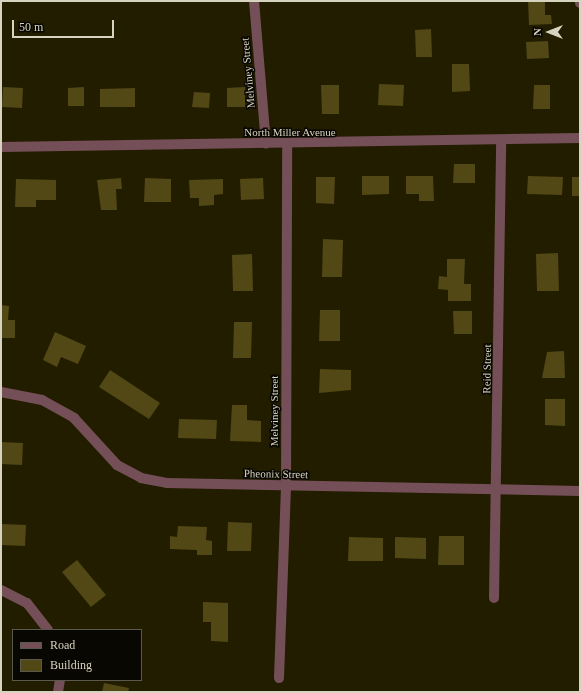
<!DOCTYPE html>
<style>
body{margin:0}
#map{position:relative;width:581px;height:693px;overflow:hidden;background:#231d00;font-family:"Times New Roman",serif}
div>[style]{position:absolute}
[style*='--x']{left:calc(var(--x)*1px);top:calc(var(--y)*1px);width:calc(var(--w)*1px);rotate:calc(var(--a)*1deg)}
.building>*{inset:0;background:#514815}
.minor>*{height:10px;margin:-5px;padding:0 5px;transform-origin:5px;border-radius:5px;background:#754f58}
span{translate:-50% -50%;white-space:nowrap;text-align:center;line-height:1.15;-webkit-text-stroke:3px #090701;paint-order:stroke}
.street-label{font-size:11px;color:#d6d3c1}
.frame{position:absolute;inset:0;border:2px solid #d6d3c1;pointer-events:none}
.legend{position:absolute;left:12px;top:629px;width:130px;height:52px;box-sizing:border-box;background:#090701;border:1px solid #5b594e;margin:0;padding:5px 7px;list-style:none;font-size:12px;color:#d6d3c1}
.legend li{display:flex;align-items:center;gap:8px;height:20px}
.legend b{width:20px;border:1px solid #5b594e}
.north{position:absolute;left:529px;top:12px;width:40px;height:40px;-webkit-text-stroke:3px #090701;paint-order:stroke;rotate:270deg;font-size:11px;font-weight:700;line-height:16px;text-align:center;color:#d6d3c1}
.north::after{content:'';display:block;margin:auto;width:14px;height:18px;background:#d6d3c1;clip-path:polygon(50% 0,100% 100%,50% 72%,0 100%)}
.scale{position:absolute;left:12px;top:20px;width:102px;height:18px;box-sizing:border-box;border:2px solid #d6d3c1;border-top:0;padding-left:5px;font-size:12px;line-height:14px;white-space:nowrap;color:#d6d3c1;-webkit-text-stroke:3px #090701;paint-order:stroke}
</style>
<div id="map">
<div class="building">
<div style="clip-path:polygon(528px 1px,545px 1px,545px 15px,551px 15px,552px 24px,529px 25px)"></div>
<div style="clip-path:polygon(431px 29px,432px 57px,416px 57px,415px 30px)"></div>
<div style="clip-path:polygon(548px 41px,549px 58px,527px 59px,526px 42px)"></div>
<div style="clip-path:polygon(452px 64px,469px 64px,470px 91px,452px 92px)"></div>
<div style="clip-path:polygon(379px 84px,404px 85px,403px 106px,378px 105px)"></div>
<div style="clip-path:polygon(321px 85px,339px 85px,339px 114px,322px 114px)"></div>
<div style="clip-path:polygon(534px 85px,550px 85px,550px 109px,533px 109px)"></div>
<div style="clip-path:polygon(3px 87px,23px 88px,22px 108px,2px 107px)"></div>
<div style="clip-path:polygon(84px 87px,84px 106px,68px 106px,68px 88px)"></div>
<div style="clip-path:polygon(245px 87px,245px 107px,227px 107px,227px 88px)"></div>
<div style="clip-path:polygon(135px 88px,135px 107px,100px 107px,100px 89px)"></div>
<div style="clip-path:polygon(194px 92px,210px 93px,209px 108px,192px 107px)"></div>
<div style="clip-path:polygon(454px 164px,475px 164px,475px 183px,453px 183px)"></div>
<div style="clip-path:polygon(362px 176px,389px 176px,389px 194px,362px 195px)"></div>
<div style="clip-path:polygon(406px 176px,433px 176px,434px 201px,419px 201px,419px 194px,406px 194px)"></div>
<div style="clip-path:polygon(528px 176px,563px 177px,562px 195px,527px 194px)"></div>
<div style="clip-path:polygon(316px 177px,335px 177px,334px 204px,316px 203px)"></div>
<div style="clip-path:polygon(572px 177px,580px 177px,580px 196px,572px 196px)"></div>
<div style="clip-path:polygon(121px 178px,122px 189px,116px 189px,117px 210px,101px 210px,97px 180px)"></div>
<div style="clip-path:polygon(145px 178px,171px 179px,171px 202px,144px 202px)"></div>
<div style="clip-path:polygon(263px 178px,264px 199px,241px 200px,240px 179px)"></div>
<div style="clip-path:polygon(16px 179px,56px 180px,56px 200px,36px 200px,36px 207px,15px 207px)"></div>
<div style="clip-path:polygon(223px 179px,223px 194px,214px 195px,214px 205px,199px 206px,199px 198px,190px 198px,189px 180px)"></div>
<div style="clip-path:polygon(323px 239px,343px 240px,342px 277px,322px 277px)"></div>
<div style="clip-path:polygon(558px 253px,559px 291px,537px 291px,536px 254px)"></div>
<div style="clip-path:polygon(252px 254px,253px 291px,233px 291px,232px 255px)"></div>
<div style="clip-path:polygon(447px 259px,465px 259px,464px 284px,471px 284px,471px 301px,448px 301px,448px 290px,438px 289px,439px 276px,447px 277px)"></div>
<div style="clip-path:polygon(1px 305px,9px 306px,8px 320px,15px 320px,15px 338px,1px 338px)"></div>
<div style="clip-path:polygon(320px 310px,340px 310px,340px 341px,319px 341px)"></div>
<div style="clip-path:polygon(453px 311px,472px 311px,472px 334px,454px 334px)"></div>
<div style="clip-path:polygon(234px 322px,252px 322px,251px 358px,233px 358px)"></div>
<div style="clip-path:polygon(55px 332px,86px 346px,78px 364px,61px 357px,57px 367px,43px 360px)"></div>
<div style="clip-path:polygon(564px 351px,565px 378px,542px 378px,547px 352px)"></div>
<div style="clip-path:polygon(320px 369px,351px 370px,351px 390px,319px 393px)"></div>
<div style="clip-path:polygon(110px 370px,160px 403px,149px 419px,99px 387px)"></div>
<div style="clip-path:polygon(545px 399px,565px 399px,565px 426px,545px 425px)"></div>
<div style="clip-path:polygon(232px 405px,247px 405px,247px 420px,261px 421px,261px 442px,230px 441px)"></div>
<div style="clip-path:polygon(179px 419px,217px 420px,216px 439px,178px 438px)"></div>
<div style="clip-path:polygon(1px 442px,23px 443px,22px 465px,1px 464px)"></div>
<div style="clip-path:polygon(228px 522px,252px 523px,251px 551px,227px 551px)"></div>
<div style="clip-path:polygon(1px 524px,26px 525px,25px 546px,1px 545px)"></div>
<div style="clip-path:polygon(178px 526px,207px 527px,206px 540px,212px 541px,212px 555px,197px 555px,197px 550px,170px 549px,170px 536px,177px 537px)"></div>
<div style="clip-path:polygon(439px 536px,464px 536px,464px 565px,438px 565px)"></div>
<div style="clip-path:polygon(349px 537px,383px 538px,383px 561px,348px 561px)"></div>
<div style="clip-path:polygon(395px 537px,426px 538px,426px 559px,395px 558px)"></div>
<div style="clip-path:polygon(77px 560px,106px 595px,91px 607px,62px 572px)"></div>
<div style="clip-path:polygon(203px 602px,228px 603px,228px 642px,211px 641px,211px 622px,203px 622px)"></div>
<div style="clip-path:polygon(104px 683px,129px 688px,128px 692px,102px 692px)"></div>
</div>
<div class="minor">
<div style="--x:254;--y:1;--w:143;--a:85.2"></div>
<div style="--x:580;--y:1;--w:2;--a:90"></div>
<div style="--x:1;--y:147;--w:579;--a:-0.89"></div>
<div style="--x:1;--y:392;--w:42;--a:11"></div>
<div style="--x:42;--y:400;--w:37;--a:29"></div>
<div style="--x:74;--y:418;--w:64;--a:47.5"></div>
<div style="--x:117;--y:465;--w:27;--a:28"></div>
<div style="--x:141;--y:478;--w:26;--a:11"></div>
<div style="--x:167;--y:483;--w:413;--a:1.1"></div>
<div style="--x:1;--y:590;--w:29;--a:27"></div>
<div style="--x:27;--y:603;--w:34;--a:52"></div>
<div style="--x:494;--y:598;--w:457;--a:-89.1"></div>
<div style="--x:279;--y:678;--w:192;--a:-87.9"></div>
<div style="--x:286;--y:486;--w:342;--a:-89.8"></div>
<div style="--x:58;--y:692;--w:12;--a:-81"></div>
</div>
<div class="street-label">
<span style="left:248px;top:73px;rotate:-95deg">Melviney Street</span>
<span style="left:290px;top:132px">North Miller Avenue</span>
<span style="left:487px;top:369px;rotate:-89deg">Reid Street</span>
<span style="left:274px;top:411px;rotate:-90deg">Melviney Street</span>
<span style="left:276px;top:474px;rotate:1deg">Pheonix Street</span>
</div>
<div class="frame"></div>
<ul class="legend">
<li><b style="height:5px;background:#754f58"></b>Road</li>
<li><b style="height:11px;background:#514815"></b>Building</li>
</ul>
<div class="north">N</div>
<div class="scale">50 m</div>
</div>
